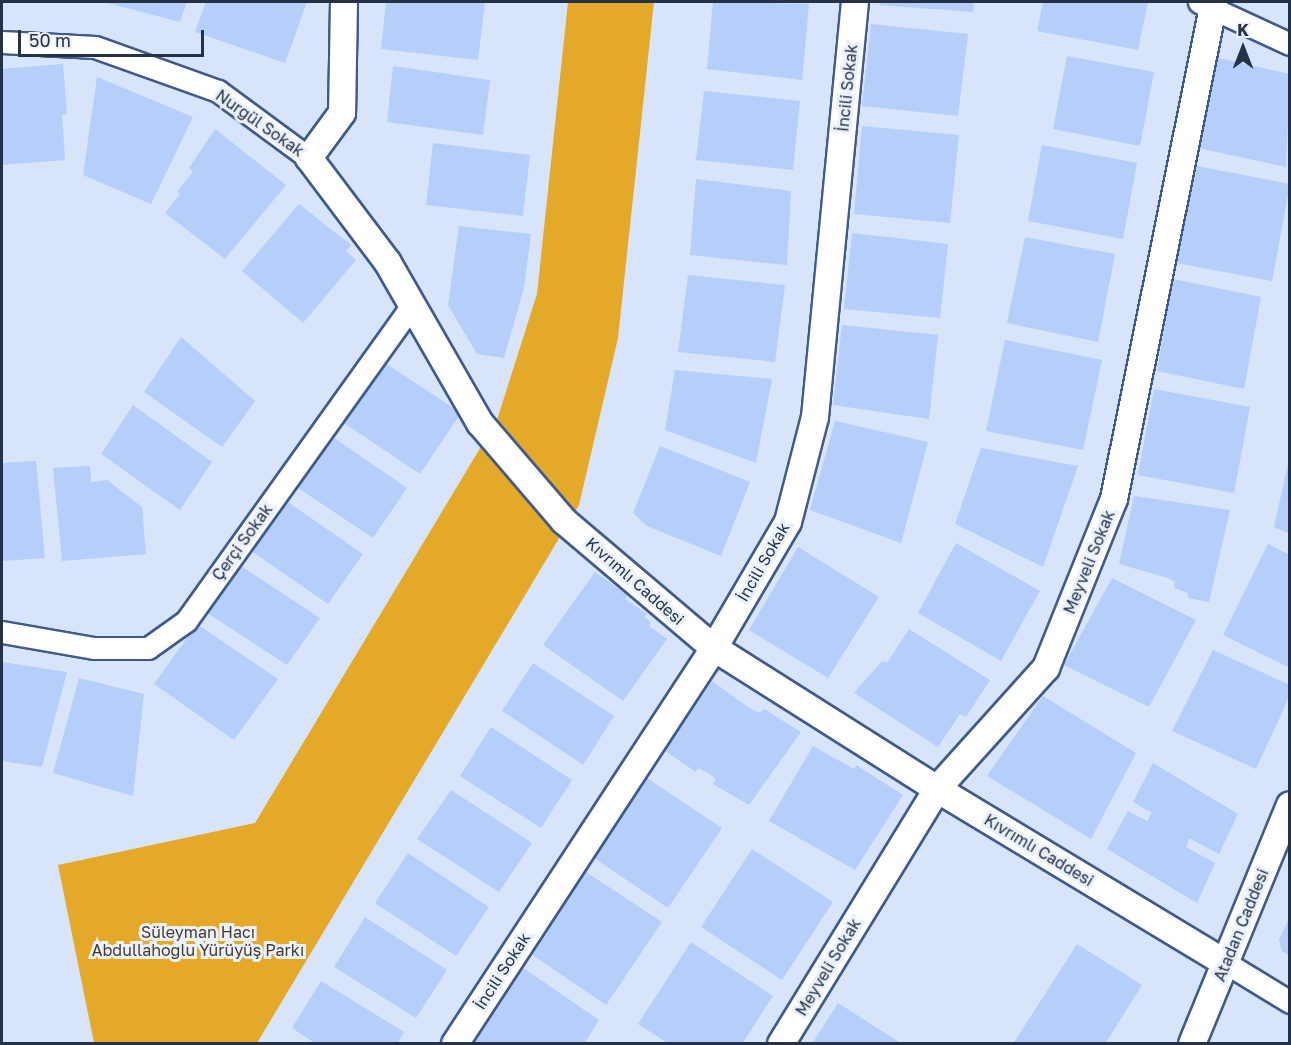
<!DOCTYPE html>
<meta charset="utf-8">
<style>
body{margin:0}
#map{position:relative;width:1291px;height:1045px;overflow:hidden;background:#d7e4fa;font-family:"Golos Text",sans-serif}
div>[style]{position:absolute}
[style*='--x']{left:calc(var(--x)*1px);top:calc(var(--y)*1px);width:calc(var(--w)*1px);rotate:calc(var(--a)*1deg)}
.green>*{inset:0;background:#e4a928}
.building>*{inset:0;background:#b5cefa}
.roads{filter:drop-shadow(2px 0 #405b8b) drop-shadow(-2px 0 #405b8b) drop-shadow(0 2px #405b8b) drop-shadow(0 -2px #405b8b)}
.minor>*{height:21px;margin:-10.5px;padding:0 10.5px;transform-origin:10.5px;border-radius:10.5px;background:#fff}
.tertiary>*{height:26px;margin:-13px;padding:0 13px;transform-origin:13px;border-radius:13px;background:#fff}
span{translate:-50% -50%;white-space:nowrap;text-align:center;line-height:1.15;-webkit-text-stroke:6px #eaf1fc;paint-order:stroke}
.street-label{font-size:16px;color:#253147}
.park-label{font-size:16px;color:#483c26}
.frame{position:absolute;inset:0;border:3px solid #253147;pointer-events:none}
.north{position:absolute;left:1213px;top:18px;width:60px;height:60px;-webkit-text-stroke:4px #eaf1fc;paint-order:stroke;rotate:0deg;font-size:16px;font-weight:700;line-height:24px;text-align:center;color:#253147}
.north::after{content:'';display:block;margin:auto;width:21px;height:27px;background:#253147;clip-path:polygon(50% 0,100% 100%,50% 72%,0 100%)}
.scale{position:absolute;left:18px;top:30px;width:186px;height:27px;box-sizing:border-box;border:3px solid #253147;border-top:0;padding-left:8px;font-size:18px;line-height:21px;white-space:nowrap;color:#253147;-webkit-text-stroke:4px #eaf1fc;paint-order:stroke}
</style>
<div id="map">
<div class="green">
<div style="clip-path:polygon(568px 2px,654px 2px,618px 338px,579px 505px,257px 1043px,94px 1043px,58px 865px,255px 823px,497px 420px,537px 294px)"></div>
</div>
<div class="building">
<div style="clip-path:polygon(104px 2px,187px 2px,180px 22px)"></div>
<div style="clip-path:polygon(206px 2px,307px 2px,285px 63px,195px 32px)"></div>
<div style="clip-path:polygon(386px 2px,485px 3px,478px 60px,381px 49px)"></div>
<div style="clip-path:polygon(713px 2px,809px 4px,802px 80px,707px 69px)"></div>
<div style="clip-path:polygon(880px 2px,974px 2px,973px 12px,879px 5px)"></div>
<div style="clip-path:polygon(1043px 2px,1148px 2px,1138px 50px,1037px 31px)"></div>
<div style="clip-path:polygon(871px 24px,968px 34px,958px 116px,862px 106px)"></div>
<div style="clip-path:polygon(1067px 56px,1154px 72px,1140px 146px,1053px 129px)"></div>
<div style="clip-path:polygon(1218px 58px,1290px 74px,1286px 167px,1198px 148px)"></div>
<div style="clip-path:polygon(63px 64px,67px 114px,62px 115px,65px 160px,2px 165px,2px 69px)"></div>
<div style="clip-path:polygon(393px 66px,490px 80px,483px 135px,387px 122px)"></div>
<div style="clip-path:polygon(97px 77px,193px 117px,151px 204px,83px 175px)"></div>
<div style="clip-path:polygon(704px 91px,800px 101px,793px 170px,696px 160px)"></div>
<div style="clip-path:polygon(862px 126px,959px 135px,950px 223px,854px 214px)"></div>
<div style="clip-path:polygon(215px 129px,286px 185px,225px 259px,165px 213px,180px 194px,177px 191px,193px 172px,189px 168px)"></div>
<div style="clip-path:polygon(433px 143px,530px 155px,523px 216px,426px 205px)"></div>
<div style="clip-path:polygon(1042px 145px,1137px 163px,1123px 239px,1028px 221px)"></div>
<div style="clip-path:polygon(1197px 166px,1290px 184px,1272px 281px,1176px 263px)"></div>
<div style="clip-path:polygon(696px 179px,791px 191px,787px 265px,690px 255px)"></div>
<div style="clip-path:polygon(299px 204px,351px 245px,346px 251px,356px 260px,303px 323px,242px 271px)"></div>
<div style="clip-path:polygon(459px 226px,531px 234px,524px 288px,504px 358px,477px 354px,448px 305px)"></div>
<div style="clip-path:polygon(852px 233px,948px 244px,940px 318px,844px 309px)"></div>
<div style="clip-path:polygon(1025px 237px,1115px 254px,1098px 342px,1007px 323px)"></div>
<div style="clip-path:polygon(688px 275px,785px 285px,775px 362px,678px 352px)"></div>
<div style="clip-path:polygon(1173px 279px,1261px 297px,1244px 389px,1157px 371px)"></div>
<div style="clip-path:polygon(842px 325px,938px 335px,929px 419px,833px 405px)"></div>
<div style="clip-path:polygon(181px 337px,255px 401px,222px 447px,144px 392px)"></div>
<div style="clip-path:polygon(1005px 340px,1102px 360px,1083px 450px,986px 431px)"></div>
<div style="clip-path:polygon(379px 359px,461px 413px,420px 474px,338px 419px)"></div>
<div style="clip-path:polygon(675px 370px,772px 379px,756px 463px,665px 430px)"></div>
<div style="clip-path:polygon(1154px 389px,1250px 407px,1234px 493px,1138px 475px)"></div>
<div style="clip-path:polygon(133px 405px,212px 462px,180px 510px,101px 454px)"></div>
<div style="clip-path:polygon(835px 421px,928px 442px,901px 543px,810px 510px)"></div>
<div style="clip-path:polygon(327px 433px,407px 488px,373px 538px,292px 484px)"></div>
<div style="clip-path:polygon(660px 446px,750px 482px,721px 556px,647px 526px,633px 513px)"></div>
<div style="clip-path:polygon(981px 448px,1078px 466px,1043px 567px,955px 524px)"></div>
<div style="clip-path:polygon(1290px 455px,1290px 534px,1274px 527px)"></div>
<div style="clip-path:polygon(36px 461px,45px 558px,2px 561px,2px 463px)"></div>
<div style="clip-path:polygon(90px 466px,91px 482px,107px 480px,142px 507px,146px 554px,62px 561px,53px 468px)"></div>
<div style="clip-path:polygon(1134px 496px,1230px 510px,1209px 602px,1188px 598px,1188px 593px,1174px 588px,1175px 582px,1168px 578px,1119px 564px)"></div>
<div style="clip-path:polygon(282px 498px,363px 554px,328px 604px,247px 548px)"></div>
<div style="clip-path:polygon(956px 543px,1040px 591px,1001px 661px,918px 613px)"></div>
<div style="clip-path:polygon(1268px 544px,1290px 555px,1290px 668px,1223px 635px)"></div>
<div style="clip-path:polygon(798px 547px,879px 597px,828px 678px,749px 630px)"></div>
<div style="clip-path:polygon(238px 564px,320px 618px,287px 665px,206px 612px)"></div>
<div style="clip-path:polygon(595px 572px,628px 595px,625px 599px,647px 614px,644px 617px,651px 622px,649px 626px,667px 639px,623px 701px,543px 645px)"></div>
<div style="clip-path:polygon(1112px 578px,1196px 620px,1149px 707px,1064px 665px)"></div>
<div style="clip-path:polygon(197px 624px,278px 679px,234px 740px,154px 684px)"></div>
<div style="clip-path:polygon(909px 629px,990px 680px,966px 717px,960px 714px,938px 747px,854px 693px,882px 661px,887px 663px)"></div>
<div style="clip-path:polygon(1213px 650px,1290px 685px,1290px 695px,1256px 769px,1172px 731px)"></div>
<div style="clip-path:polygon(2px 662px,67px 672px,42px 767px,2px 761px)"></div>
<div style="clip-path:polygon(533px 663px,614px 716px,583px 765px,502px 711px)"></div>
<div style="clip-path:polygon(79px 678px,144px 694px,133px 796px,53px 773px)"></div>
<div style="clip-path:polygon(712px 681px,751px 709px,760px 713px,764px 709px,801px 732px,749px 805px,713px 784px,716px 779px,708px 773px,698px 768px,696px 772px,665px 751px)"></div>
<div style="clip-path:polygon(1043px 696px,1136px 753px,1091px 839px,987px 776px)"></div>
<div style="clip-path:polygon(491px 727px,572px 780px,541px 828px,460px 776px)"></div>
<div style="clip-path:polygon(813px 746px,854px 769px,856px 765px,903px 795px,855px 870px,769px 821px)"></div>
<div style="clip-path:polygon(1153px 763px,1238px 814px,1219px 854px,1189px 838px,1186px 847px,1215px 863px,1197px 903px,1107px 849px,1128px 811px,1147px 821px,1152px 813px,1133px 802px)"></div>
<div style="clip-path:polygon(644px 776px,722px 828px,668px 908px,591px 856px)"></div>
<div style="clip-path:polygon(451px 790px,532px 843px,499px 892px,417px 839px)"></div>
<div style="clip-path:polygon(752px 849px,833px 902px,782px 980px,701px 927px)"></div>
<div style="clip-path:polygon(408px 853px,489px 907px,456px 956px,375px 903px)"></div>
<div style="clip-path:polygon(583px 870px,662px 922px,606px 1005px,528px 952px)"></div>
<div style="clip-path:polygon(1290px 916px,1290px 956px,1282px 951px,1279px 940px)"></div>
<div style="clip-path:polygon(365px 917px,447px 970px,416px 1018px,334px 967px)"></div>
<div style="clip-path:polygon(691px 942px,773px 996px,742px 1044px,669px 1044px,638px 1024px)"></div>
<div style="clip-path:polygon(1077px 944px,1142px 985px,1105px 1044px,1013px 1044px)"></div>
<div style="clip-path:polygon(519px 965px,599px 1020px,584px 1044px,466px 1044px)"></div>
<div style="clip-path:polygon(321px 981px,404px 1032px,397px 1044px,316px 1044px,292px 1028px)"></div>
<div style="clip-path:polygon(838px 1003px,902px 1044px,812px 1044px)"></div>
</div>
<div class="roads">
<div class="minor">
<div style="--x:1199;--y:2;--w:100;--a:24.8"></div>
<div style="--x:2;--y:42;--w:93;--a:3.1"></div>
<div style="--x:95;--y:47;--w:131;--a:19.7"></div>
<div style="--x:218;--y:91;--w:113;--a:36.4"></div>
<div style="--x:2;--y:632;--w:93;--a:9.9"></div>
<div style="--x:94;--y:648;--w:54;--a:0"></div>
<div style="--x:148;--y:648;--w:47;--a:-35.4"></div>
<div style="--x:186;--y:621;--w:388;--a:-54.4"></div>
<div style="--x:1226;--y:963;--w:75;--a:31.4"></div>
</div>
<div class="tertiary">
<div style="--x:344;--y:2;--w:111;--a:91"></div>
<div style="--x:342;--y:113;--w:56;--a:126.3"></div>
<div style="--x:309;--y:158;--w:131;--a:53"></div>
<div style="--x:388;--y:263;--w:185;--a:60.1"></div>
<div style="--x:480;--y:423;--w:129;--a:49.4"></div>
<div style="--x:564;--y:521;--w:197;--a:40.3"></div>
<div style="--x:714;--y:648;--w:264;--a:32.3"></div>
<div style="--x:937;--y:789;--w:337;--a:31.1"></div>
<div style="--x:455;--y:1044;--w:473;--a:-56.8"></div>
<div style="--x:714;--y:648;--w:146;--a:-59.6"></div>
<div style="--x:788;--y:522;--w:108;--a:-75.6"></div>
<div style="--x:815;--y:417;--w:417;--a:-84.5"></div>
<div style="--x:781;--y:1044;--w:299;--a:-58.5"></div>
<div style="--x:937;--y:789;--w:163;--a:-48"></div>
<div style="--x:1046;--y:668;--w:182;--a:-68.1"></div>
<div style="--x:1114;--y:499;--w:507;--a:-78.62"></div>
<div style="--x:1192;--y:1044;--w:258;--a:-67.7"></div>
</div>
</div>
<div class="street-label">
<span style="left:847px;top:88px;rotate:-84deg">İncili Sokak</span>
<span style="left:260px;top:123px;rotate:35deg">Nurgül Sokak</span>
<span style="left:242px;top:542px;rotate:-54deg">Çerçi Sokak</span>
<span style="left:763px;top:562px;rotate:-60deg">İncili Sokak</span>
<span style="left:1089px;top:562px;rotate:-68deg">Meyveli Sokak</span>
<span style="left:635px;top:581px;rotate:41deg">Kıvrımlı Caddesi</span>
<span style="left:1039px;top:850px;rotate:31deg">Kıvrımlı Caddesi</span>
<span style="left:1241px;top:925px;rotate:-68deg">Atadan Caddesi</span>
<span style="left:828px;top:967px;rotate:-59deg">Meyveli Sokak</span>
<span style="left:502px;top:971px;rotate:-57deg">İncili Sokak</span>
</div>
<div class="park-label">
<span style="left:198px;top:941px">Süleyman Hacı<br>Abdullahoğlu Yürüyüş Parkı</span>
</div>
<div class="frame"></div>
<div class="north">K</div>
<div class="scale">50 m</div>
</div>
